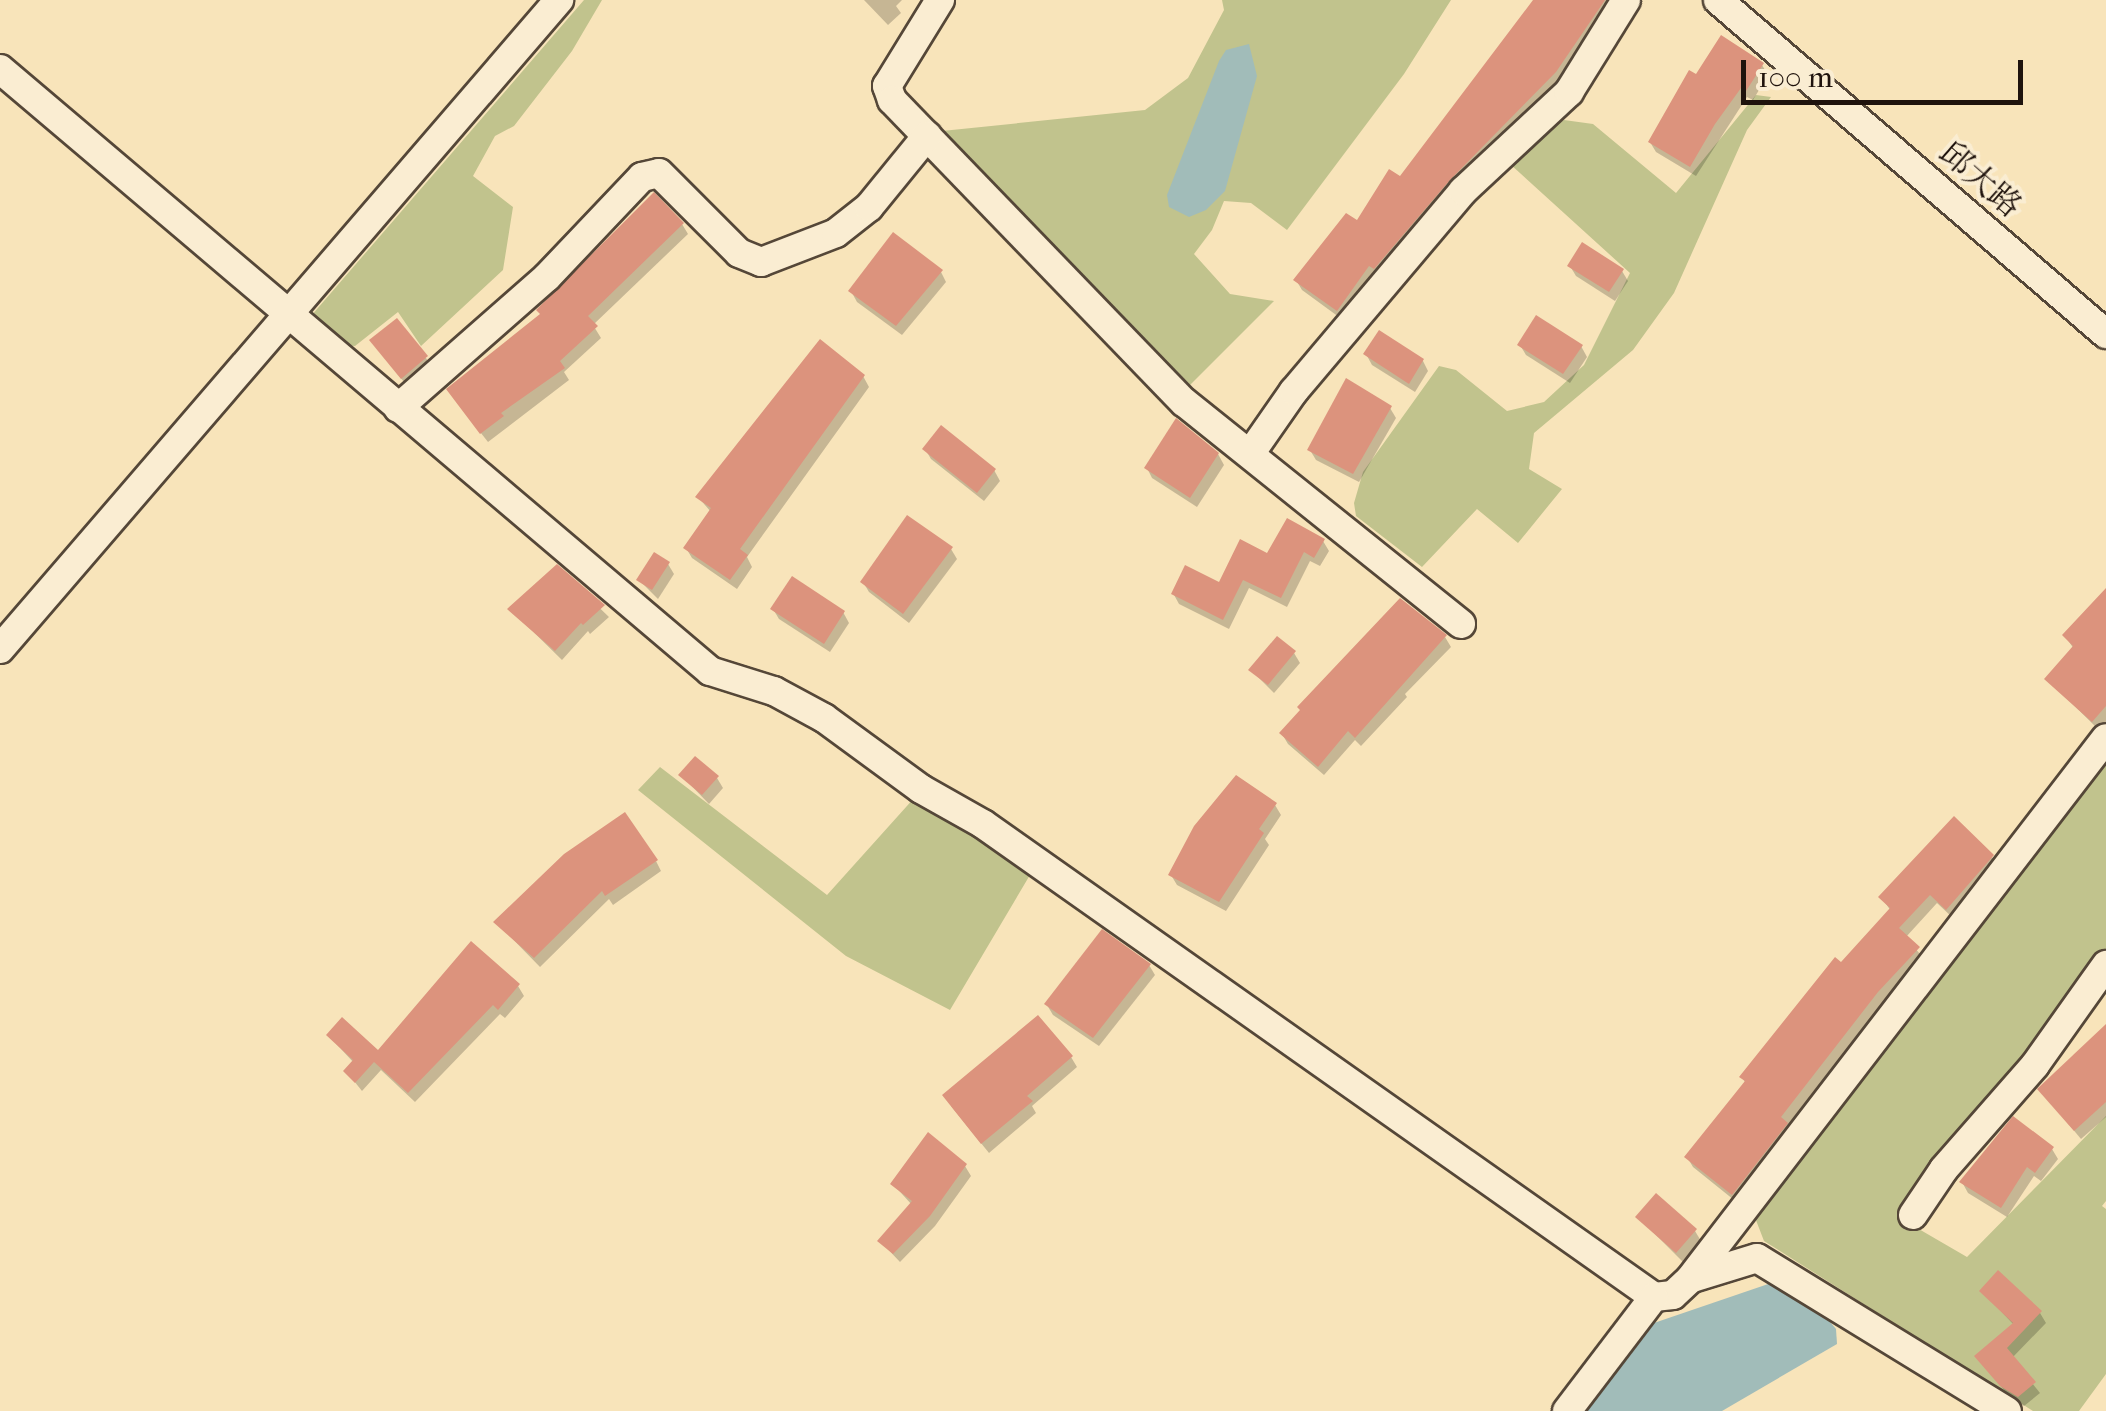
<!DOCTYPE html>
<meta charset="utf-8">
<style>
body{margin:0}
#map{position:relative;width:2106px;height:1411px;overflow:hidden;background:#f8e4ba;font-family:"IM FELL French Canon","Noto Serif SC",serif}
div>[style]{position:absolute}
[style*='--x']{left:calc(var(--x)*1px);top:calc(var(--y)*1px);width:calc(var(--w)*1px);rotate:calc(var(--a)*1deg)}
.green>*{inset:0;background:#c1c38d}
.water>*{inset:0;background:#a1bcb9}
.shadow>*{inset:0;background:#0003}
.building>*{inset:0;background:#dc937d}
.roads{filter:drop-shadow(2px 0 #554738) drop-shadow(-2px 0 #554738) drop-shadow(0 2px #554738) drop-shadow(0 -2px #554738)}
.minor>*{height:28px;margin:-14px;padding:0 14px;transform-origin:14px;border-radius:14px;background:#faedd2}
span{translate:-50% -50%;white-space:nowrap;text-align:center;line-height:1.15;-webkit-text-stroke:8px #faedd2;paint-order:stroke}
.street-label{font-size:32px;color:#1f130d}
.scale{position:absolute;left:1741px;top:60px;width:282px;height:45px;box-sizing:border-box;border:5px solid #1f130d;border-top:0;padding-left:12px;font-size:30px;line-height:35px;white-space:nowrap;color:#1f130d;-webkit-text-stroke:8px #faedd2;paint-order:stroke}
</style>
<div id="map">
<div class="green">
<div style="clip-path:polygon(584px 0,602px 0,572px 51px,514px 126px,495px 136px,473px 176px,513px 207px,503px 270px,421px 346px,398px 312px,355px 346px,342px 345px,311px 316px)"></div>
<div style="clip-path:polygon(1222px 0,1451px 0,1404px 74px,1287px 230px,1251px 203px,1224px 201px,1212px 230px,1194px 254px,1230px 294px,1274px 301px,1186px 389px,942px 131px,1145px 110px,1188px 78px,1224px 10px)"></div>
<div style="clip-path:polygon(1756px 95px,1771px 97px,1747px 130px,1674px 293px,1633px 350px,1534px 433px,1529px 469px,1562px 489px,1518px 543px,1477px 509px,1422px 567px,1356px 516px,1354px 503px,1363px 472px,1439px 366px,1456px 370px,1507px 411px,1544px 402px,1584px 365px,1630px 273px,1510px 164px,1538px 134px,1564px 120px,1593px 124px,1676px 193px)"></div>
<div style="clip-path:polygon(2106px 751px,2106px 955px,1905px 1221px,1967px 1257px,2106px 1116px,2106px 1201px,2102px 1206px,2106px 1209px,2106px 1374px,2079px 1411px,2033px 1411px,1764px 1241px,1754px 1215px)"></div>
<div style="clip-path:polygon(660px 767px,827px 895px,933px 777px,1043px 853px,950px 1010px,846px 956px,638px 790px)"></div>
</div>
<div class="water">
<div style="clip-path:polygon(1249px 44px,1257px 76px,1225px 191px,1206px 210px,1189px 217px,1169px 207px,1167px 195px,1219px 61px,1226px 50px)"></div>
<div style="clip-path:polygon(1777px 1281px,1812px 1300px,1836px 1329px,1837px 1344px,1722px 1411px,1583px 1411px,1651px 1324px)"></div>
</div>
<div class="shadow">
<div style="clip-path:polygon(864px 0,902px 0,896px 6px,901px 13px,888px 25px)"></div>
<div style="clip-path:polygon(1536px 0,1619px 0,1561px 82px,1343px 320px,1302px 290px,1296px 280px,1401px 180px)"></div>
<div style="clip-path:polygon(1762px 65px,1768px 75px,1753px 100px,1747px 97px,1696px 176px,1656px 152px,1650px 142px,1697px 77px)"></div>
<div style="clip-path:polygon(682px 224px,688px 234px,593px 325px,601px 338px,564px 372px,569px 380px,488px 442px,455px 400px)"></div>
<div style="clip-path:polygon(1570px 266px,1622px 271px,1628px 281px,1615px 301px,1576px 276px)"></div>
<div style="clip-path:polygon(941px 272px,946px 282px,902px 335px,857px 302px,851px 291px)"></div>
<div style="clip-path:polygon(1520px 345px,1581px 346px,1587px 357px,1570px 383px,1526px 355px)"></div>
<div style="clip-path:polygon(379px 351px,426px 358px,432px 368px,408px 387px)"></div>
<div style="clip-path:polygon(1366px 354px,1423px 361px,1428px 371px,1415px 392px,1372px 365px)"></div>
<div style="clip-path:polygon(863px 376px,869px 387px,747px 557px,752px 567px,737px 589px,692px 558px,686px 548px,711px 512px,698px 497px)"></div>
<div style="clip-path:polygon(1390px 408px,1396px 418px,1359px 482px,1316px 460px,1310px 450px)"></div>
<div style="clip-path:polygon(925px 449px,994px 470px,1000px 481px,984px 501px,931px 459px)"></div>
<div style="clip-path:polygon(1218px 454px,1224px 465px,1197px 507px,1152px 478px,1147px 468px)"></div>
<div style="clip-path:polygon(1323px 541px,1329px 551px,1320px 566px,1310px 561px,1287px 607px,1249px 588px,1229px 629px,1179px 604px,1173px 593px,1220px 586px,1268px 556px)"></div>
<div style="clip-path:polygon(951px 549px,957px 559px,909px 623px,869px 592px,863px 582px)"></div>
<div style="clip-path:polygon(668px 564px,674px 574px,658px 599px,639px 580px)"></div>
<div style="clip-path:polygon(557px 567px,609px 617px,590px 634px,588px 631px,562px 660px,510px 609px)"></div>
<div style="clip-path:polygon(2106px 592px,2106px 722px,2099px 730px,2047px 679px,2074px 649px,2065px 636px)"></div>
<div style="clip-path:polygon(773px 609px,843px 612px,849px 623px,830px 652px,779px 619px)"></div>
<div style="clip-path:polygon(1445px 637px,1451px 647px,1405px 694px,1407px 697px,1361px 746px,1355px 740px,1324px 775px,1288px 744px,1282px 734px,1302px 711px)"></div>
<div style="clip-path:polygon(1294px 653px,1300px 663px,1274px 693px,1251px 670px)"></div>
<div style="clip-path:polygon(681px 775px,717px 778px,723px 788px,709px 804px)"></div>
<div style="clip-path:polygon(1275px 805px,1281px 815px,1265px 839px,1269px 845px,1226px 911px,1177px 885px,1171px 875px)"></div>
<div style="clip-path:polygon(1992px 857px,1998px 867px,1953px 918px,1937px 903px,1906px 937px,1924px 959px,1883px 1002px,1787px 1126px,1792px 1135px,1739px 1204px,1693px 1167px,1687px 1157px,1746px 1084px,1742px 1077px,1891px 911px,1881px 897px)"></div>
<div style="clip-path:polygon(656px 861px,661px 871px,613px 905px,609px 899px,540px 967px,497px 923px)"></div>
<div style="clip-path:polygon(1149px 965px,1155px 975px,1099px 1046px,1053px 1015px,1047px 1005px)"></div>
<div style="clip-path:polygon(518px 986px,524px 996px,505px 1018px,500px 1014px,415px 1102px,381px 1070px,362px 1091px,346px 1071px,354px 1063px,329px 1036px,378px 1053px)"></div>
<div style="clip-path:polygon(2106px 1027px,2106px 1117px,2081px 1139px,2040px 1090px)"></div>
<div style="clip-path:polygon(1071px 1057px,1077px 1067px,1032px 1106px,1036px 1113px,989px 1153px,951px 1106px)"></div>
<div style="clip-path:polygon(2052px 1149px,2058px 1159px,2041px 1181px,2034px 1176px,2007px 1217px,1968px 1193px,1962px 1182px)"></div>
<div style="clip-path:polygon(965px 1166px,971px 1176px,935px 1226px,900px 1262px,880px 1241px,912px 1205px,893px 1184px)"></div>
<div style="clip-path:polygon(1638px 1217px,1695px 1231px,1701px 1241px,1683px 1262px)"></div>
<div style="clip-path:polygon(1982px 1291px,2040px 1313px,2046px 1323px,2012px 1358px,2040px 1393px,2024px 1406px,2009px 1396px,1977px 1357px,2014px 1325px)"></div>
</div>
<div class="building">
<div style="clip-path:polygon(1533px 0,1605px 0,1556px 72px,1450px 180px,1374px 269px,1369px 266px,1337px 311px,1293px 280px,1346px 213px,1357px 220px,1389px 169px,1400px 176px)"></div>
<div style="clip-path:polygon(1721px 35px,1764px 63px,1746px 91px,1741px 88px,1715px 124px,1690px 167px,1648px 142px,1689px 70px,1696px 74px)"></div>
<div style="clip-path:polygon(654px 192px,684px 223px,588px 316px,598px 326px,560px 361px,565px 368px,501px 413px,504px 416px,480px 434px,446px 389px,540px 314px,536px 310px)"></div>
<div style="clip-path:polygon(893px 232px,943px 270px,896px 326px,848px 291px)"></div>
<div style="clip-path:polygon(1582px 242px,1624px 269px,1609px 292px,1567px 266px)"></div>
<div style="clip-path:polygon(1536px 315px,1583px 345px,1563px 374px,1517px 345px)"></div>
<div style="clip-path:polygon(397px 318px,428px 356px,401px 379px,369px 340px)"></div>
<div style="clip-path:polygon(1379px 330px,1424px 359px,1409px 384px,1363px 354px)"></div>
<div style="clip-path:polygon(820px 339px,865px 375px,740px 549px,748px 555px,730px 580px,683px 548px,711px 508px,695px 497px)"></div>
<div style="clip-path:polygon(1346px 378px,1392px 406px,1353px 474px,1307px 450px)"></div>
<div style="clip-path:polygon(1176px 418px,1219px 453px,1190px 498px,1144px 468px)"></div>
<div style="clip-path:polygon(941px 425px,996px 469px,977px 493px,922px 449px)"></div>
<div style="clip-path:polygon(907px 515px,953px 547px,903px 614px,860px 582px)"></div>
<div style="clip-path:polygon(1287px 518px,1325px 539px,1314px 558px,1304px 552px,1281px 598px,1243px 580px,1223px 620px,1171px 594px,1185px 565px,1219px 582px,1240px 539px,1267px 553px)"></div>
<div style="clip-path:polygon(654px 552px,670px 562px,652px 590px,636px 580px)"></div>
<div style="clip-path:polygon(557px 564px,605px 605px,583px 625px,581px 623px,555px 651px,507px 609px)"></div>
<div style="clip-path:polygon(792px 576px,845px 611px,824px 644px,770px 609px)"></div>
<div style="clip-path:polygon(2106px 588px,2106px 706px,2092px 722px,2044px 679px,2073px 646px,2062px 635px)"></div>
<div style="clip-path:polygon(1400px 598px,1447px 635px,1355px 738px,1348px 731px,1318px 767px,1279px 733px,1300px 710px,1297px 707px)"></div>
<div style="clip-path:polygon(1277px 636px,1296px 651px,1268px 685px,1248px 670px)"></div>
<div style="clip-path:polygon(695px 756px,719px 776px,702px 795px,678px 775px)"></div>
<div style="clip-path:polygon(1236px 775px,1277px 803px,1259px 829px,1264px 833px,1219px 902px,1168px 875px,1194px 826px)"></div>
<div style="clip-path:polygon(625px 812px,658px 860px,605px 896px,602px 891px,534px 958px,493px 922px,564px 854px)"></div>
<div style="clip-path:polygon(1954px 816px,1994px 855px,1946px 910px,1930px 895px,1899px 928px,1920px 947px,1878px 992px,1781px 1117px,1788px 1123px,1732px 1195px,1684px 1157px,1745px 1081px,1739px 1077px,1835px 957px,1841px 962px,1890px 908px,1878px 897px)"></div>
<div style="clip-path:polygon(1102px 929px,1151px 964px,1093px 1038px,1044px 1004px)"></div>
<div style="clip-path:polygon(471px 941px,520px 984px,498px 1010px,493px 1005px,408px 1093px,374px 1062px,355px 1083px,343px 1071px,353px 1060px,326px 1035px,342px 1017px,378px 1050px)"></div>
<div style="clip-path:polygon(1038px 1015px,1073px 1056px,1027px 1096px,1033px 1101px,981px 1144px,942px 1095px)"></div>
<div style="clip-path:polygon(2106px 1024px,2106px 1102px,2074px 1131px,2037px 1089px)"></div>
<div style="clip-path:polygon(2013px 1116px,2054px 1147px,2035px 1173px,2027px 1167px,2001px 1208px,1959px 1182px)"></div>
<div style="clip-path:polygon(928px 1132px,967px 1164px,930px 1216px,893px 1254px,877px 1241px,912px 1201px,890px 1184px)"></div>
<div style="clip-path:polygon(1656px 1193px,1697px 1229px,1676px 1253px,1635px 1217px)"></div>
<div style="clip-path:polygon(1998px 1270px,2042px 1311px,2007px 1348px,2036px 1382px,2018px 1397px,2000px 1386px,1974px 1356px,2013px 1323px,1979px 1291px)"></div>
</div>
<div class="roads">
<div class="minor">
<div style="--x:940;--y:0;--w:101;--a:121.6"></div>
<div style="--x:887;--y:86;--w:15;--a:70"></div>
<div style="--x:892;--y:100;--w:420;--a:46"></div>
<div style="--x:1184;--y:402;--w:355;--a:38.7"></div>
<div style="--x:1718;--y:0;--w:512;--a:40.72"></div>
<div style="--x:0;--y:69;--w:931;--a:40.29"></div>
<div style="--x:710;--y:671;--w:67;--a:17.4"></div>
<div style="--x:774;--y:691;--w:57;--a:28.4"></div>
<div style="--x:824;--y:718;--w:120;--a:36.2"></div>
<div style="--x:921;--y:789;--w:71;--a:29.4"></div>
<div style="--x:983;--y:824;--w:821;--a:35.18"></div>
<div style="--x:1654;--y:1297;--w:19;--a:-6"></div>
<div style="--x:1673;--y:1295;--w:23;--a:-43"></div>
<div style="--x:1690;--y:1279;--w:682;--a:-52.44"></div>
<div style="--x:398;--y:408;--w:198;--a:-41.3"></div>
<div style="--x:547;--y:277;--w:138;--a:-46.5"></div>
<div style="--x:642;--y:177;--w:17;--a:-13"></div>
<div style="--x:659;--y:173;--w:113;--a:45"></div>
<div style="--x:739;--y:253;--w:24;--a:22"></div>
<div style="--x:761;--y:262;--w:80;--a:-21.1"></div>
<div style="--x:836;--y:233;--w:42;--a:-38.2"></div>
<div style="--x:869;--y:207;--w:92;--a:-50.8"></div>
<div style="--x:1250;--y:454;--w:77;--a:-55.1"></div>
<div style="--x:1294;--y:391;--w:262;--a:-49.8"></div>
<div style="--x:1463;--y:191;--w:145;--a:-43"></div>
<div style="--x:1569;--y:92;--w:108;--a:-58.2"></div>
<div style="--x:0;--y:649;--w:857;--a:-49.26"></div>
<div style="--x:1913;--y:1215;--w:55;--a:-56"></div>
<div style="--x:1944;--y:1169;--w:138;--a:-48.8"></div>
<div style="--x:2035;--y:1065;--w:123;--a:-54.6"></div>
<div style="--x:1692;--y:1278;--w:68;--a:-17.1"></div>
<div style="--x:1757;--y:1258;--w:293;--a:31.5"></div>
<div style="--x:1567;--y:1411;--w:143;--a:-52.7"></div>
</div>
</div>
<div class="street-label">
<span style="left:1980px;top:180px;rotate:41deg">邱大路</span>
</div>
<div class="scale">100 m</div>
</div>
